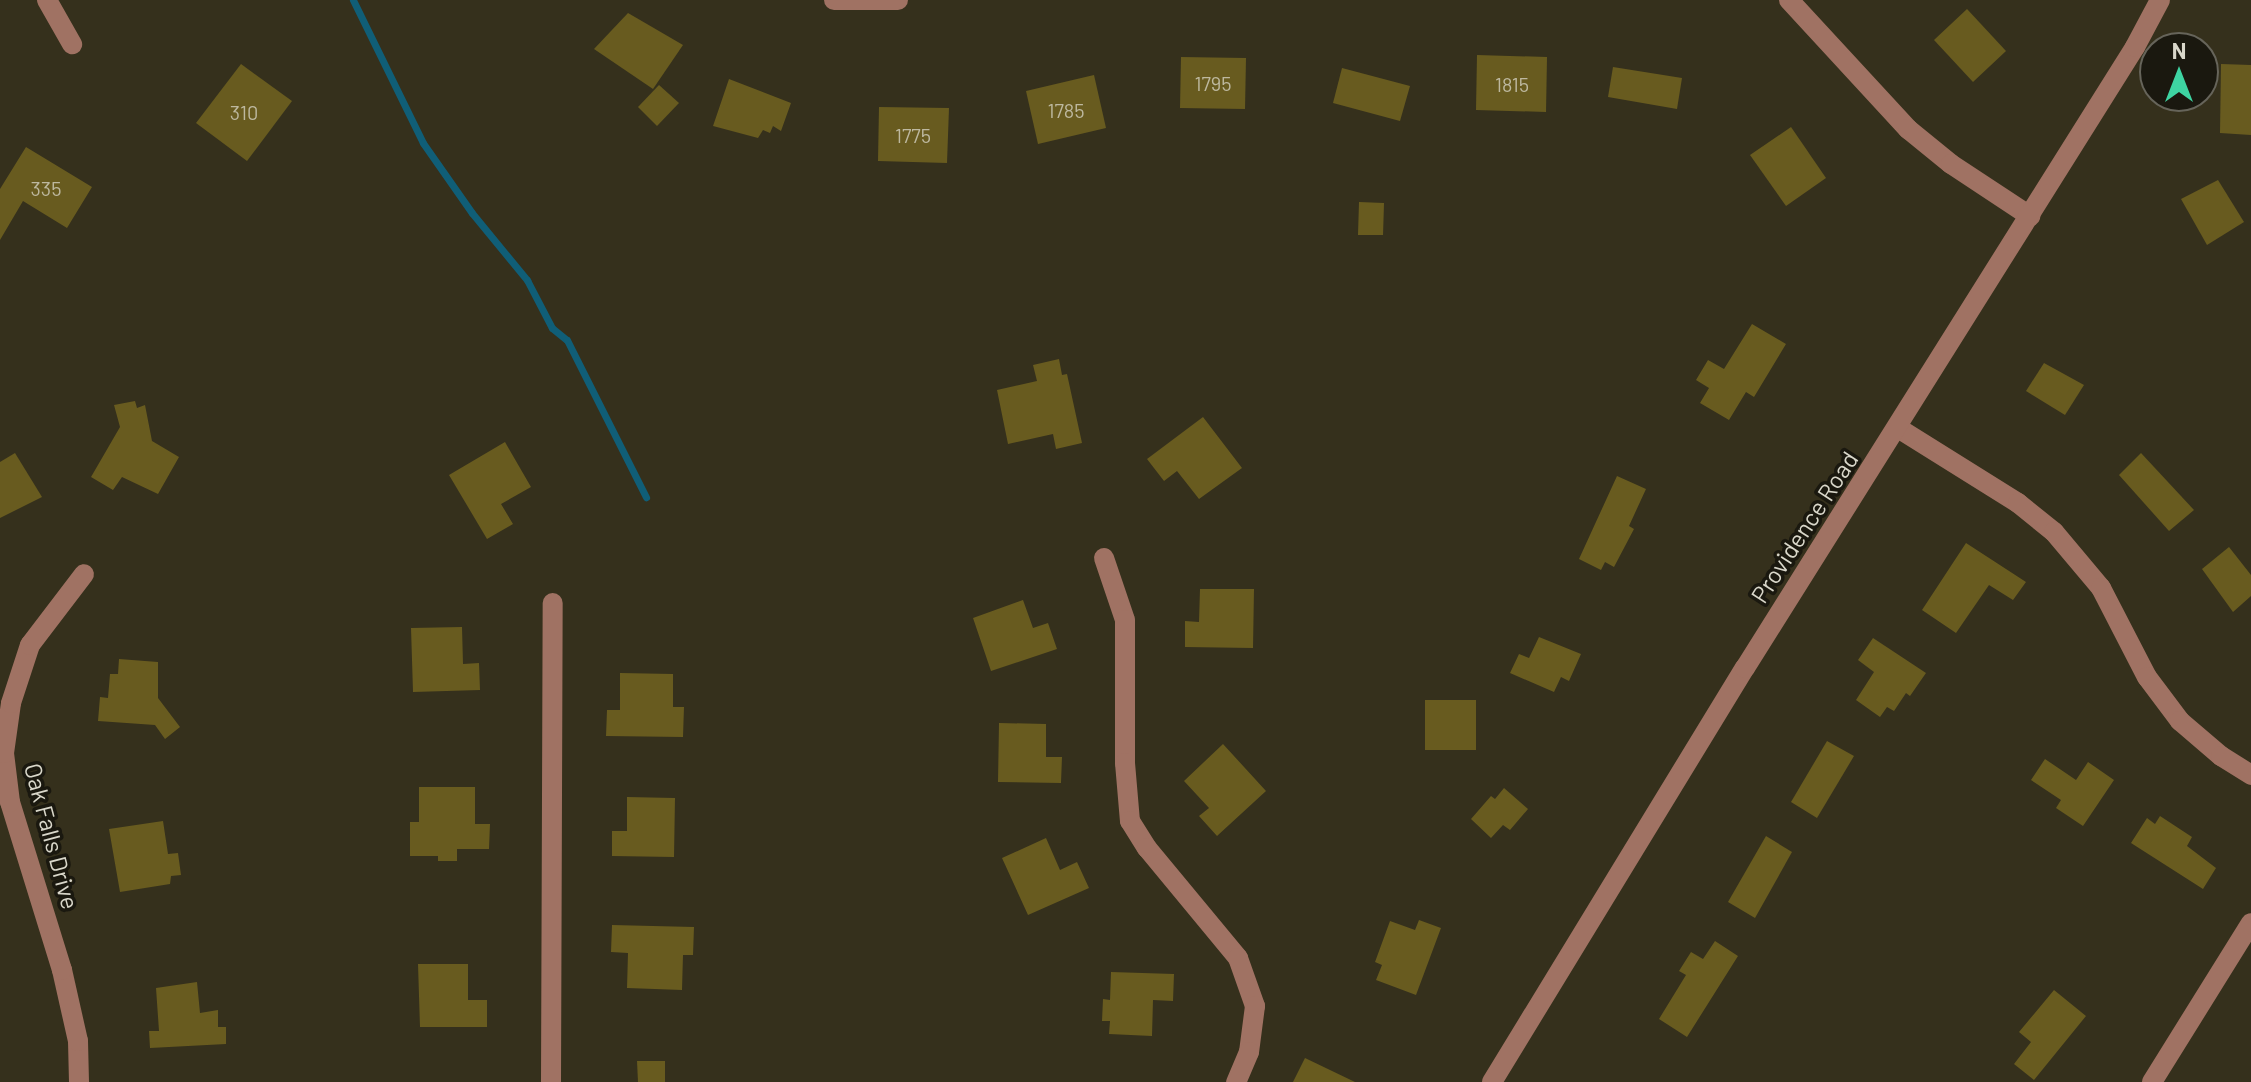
<!DOCTYPE html>
<style>
body{margin:0}
#map{position:relative;width:2251px;height:1082px;overflow:hidden;background:#35301c;font-family:Barlow,sans-serif}
div>[style]{position:absolute}
[style*='--x']{left:calc(var(--x)*1px);top:calc(var(--y)*1px);width:calc(var(--w)*1px);rotate:calc(var(--a)*1deg)}
.stream>*{height:7px;margin:-3.5px;padding:0 3.5px;transform-origin:3.5px;border-radius:3.5px;background:#105e77}
.building>*{inset:0;background:#685b1f}
.minor>*{height:20px;margin:-10px;padding:0 10px;transform-origin:10px;border-radius:10px;background:#a07263}
span{translate:-50% -50%;white-space:nowrap;text-align:center;line-height:1.15;-webkit-text-stroke:7px #1a180f;paint-order:stroke}
.number-label{font-size:20px;color:#bdb89f}
.number-label span{-webkit-text-stroke-width:0}
.street-label{font-size:24px;color:#d9d7ca}
.north{position:absolute;left:2139px;top:32px;width:80px;height:80px;box-sizing:border-box;background:#1a180f;border:2px solid #66645a;border-radius:50%;rotate:0deg;font-size:22px;font-weight:700;line-height:32px;text-align:center;color:#d9d7ca}
.north::after{content:'';display:block;margin:auto;width:28px;height:36px;background:#3ed4a2;clip-path:polygon(50% 0,100% 100%,50% 72%,0 100%)}
</style>
<div id="map">
<div class="stream">
<div style="--x:353;--y:0;--w:159;--a:63.9"></div>
<div style="--x:423;--y:143;--w:85;--a:55"></div>
<div style="--x:472;--y:213;--w:87;--a:50.6"></div>
<div style="--x:527;--y:280;--w:54;--a:62.5"></div>
<div style="--x:552;--y:328;--w:19;--a:39"></div>
<div style="--x:567;--y:340;--w:176;--a:63.3"></div>
</div>
<div class="building">
<div style="clip-path:polygon(1967px 9px,2006px 51px,1973px 82px,1934px 40px)"></div>
<div style="clip-path:polygon(628px 13px,683px 45px,653px 89px,594px 49px)"></div>
<div style="clip-path:polygon(1477px 55px,1547px 57px,1546px 112px,1476px 110px)"></div>
<div style="clip-path:polygon(1181px 57px,1246px 58px,1245px 109px,1180px 108px)"></div>
<div style="clip-path:polygon(241px 64px,292px 101px,247px 161px,196px 123px)"></div>
<div style="clip-path:polygon(2221px 64px,2251px 65px,2251px 135px,2220px 133px)"></div>
<div style="clip-path:polygon(1613px 67px,1682px 78px,1677px 109px,1608px 97px)"></div>
<div style="clip-path:polygon(1342px 68px,1410px 86px,1400px 121px,1333px 103px)"></div>
<div style="clip-path:polygon(1094px 75px,1106px 128px,1038px 144px,1026px 91px)"></div>
<div style="clip-path:polygon(729px 79px,791px 103px,781px 131px,773px 126px,770px 133px,763px 130px,758px 138px,713px 126px)"></div>
<div style="clip-path:polygon(659px 85px,679px 103px,657px 126px,638px 107px)"></div>
<div style="clip-path:polygon(879px 107px,949px 108px,947px 163px,878px 161px)"></div>
<div style="clip-path:polygon(1791px 127px,1826px 178px,1786px 206px,1750px 155px)"></div>
<div style="clip-path:polygon(26px 147px,92px 187px,67px 228px,23px 201px,0 240px,0 189px)"></div>
<div style="clip-path:polygon(2218px 180px,2244px 222px,2207px 245px,2181px 199px)"></div>
<div style="clip-path:polygon(1359px 202px,1384px 203px,1383px 235px,1358px 235px)"></div>
<div style="clip-path:polygon(1752px 324px,1786px 344px,1754px 397px,1746px 392px,1729px 420px,1700px 403px,1709px 388px,1696px 380px,1708px 360px,1724px 369px)"></div>
<div style="clip-path:polygon(1059px 359px,1062px 375px,1067px 374px,1082px 443px,1056px 449px,1053px 434px,1008px 444px,997px 390px,1037px 381px,1033px 365px)"></div>
<div style="clip-path:polygon(2044px 363px,2084px 385px,2065px 415px,2026px 391px)"></div>
<div style="clip-path:polygon(135px 401px,137px 408px,145px 405px,152px 441px,179px 457px,158px 494px,122px 477px,113px 490px,91px 477px,120px 427px,114px 405px)"></div>
<div style="clip-path:polygon(1203px 417px,1242px 468px,1199px 499px,1177px 471px,1164px 481px,1147px 459px)"></div>
<div style="clip-path:polygon(505px 442px,531px 487px,501px 504px,513px 524px,487px 539px,449px 475px)"></div>
<div style="clip-path:polygon(15px 453px,42px 497px,0 518px,0 462px)"></div>
<div style="clip-path:polygon(2141px 453px,2194px 510px,2169px 531px,2119px 475px)"></div>
<div style="clip-path:polygon(1617px 476px,1646px 489px,1629px 526px,1634px 529px,1614px 567px,1605px 562px,1601px 570px,1579px 559px)"></div>
<div style="clip-path:polygon(1966px 543px,2026px 582px,2013px 600px,1989px 585px,1956px 633px,1922px 610px)"></div>
<div style="clip-path:polygon(2229px 547px,2251px 575px,2251px 596px,2233px 612px,2202px 569px)"></div>
<div style="clip-path:polygon(1200px 589px,1254px 589px,1253px 648px,1185px 647px,1185px 621px,1199px 622px)"></div>
<div style="clip-path:polygon(1023px 600px,1033px 628px,1048px 623px,1057px 649px,991px 671px,973px 618px)"></div>
<div style="clip-path:polygon(462px 627px,463px 664px,479px 663px,480px 690px,413px 692px,411px 628px)"></div>
<div style="clip-path:polygon(1539px 637px,1581px 654px,1569px 681px,1561px 677px,1554px 692px,1510px 673px,1519px 654px,1529px 658px)"></div>
<div style="clip-path:polygon(1873px 638px,1926px 673px,1910px 696px,1906px 693px,1894px 711px,1887px 707px,1880px 717px,1856px 700px,1874px 672px,1858px 660px)"></div>
<div style="clip-path:polygon(119px 659px,158px 662px,158px 698px,180px 727px,165px 739px,155px 725px,98px 721px,100px 697px,108px 698px,110px 674px,118px 674px)"></div>
<div style="clip-path:polygon(620px 673px,673px 674px,673px 707px,684px 707px,683px 737px,606px 736px,607px 710px,620px 710px)"></div>
<div style="clip-path:polygon(1425px 700px,1476px 700px,1476px 750px,1425px 750px)"></div>
<div style="clip-path:polygon(999px 723px,1046px 724px,1046px 757px,1062px 757px,1061px 783px,998px 782px)"></div>
<div style="clip-path:polygon(1827px 741px,1854px 756px,1817px 818px,1791px 802px)"></div>
<div style="clip-path:polygon(1223px 744px,1266px 791px,1217px 836px,1199px 816px,1209px 808px,1184px 781px)"></div>
<div style="clip-path:polygon(2045px 759px,2076px 780px,2088px 762px,2114px 780px,2083px 826px,2056px 808px,2061px 800px,2031px 780px)"></div>
<div style="clip-path:polygon(419px 787px,475px 787px,475px 824px,490px 824px,489px 849px,457px 849px,457px 861px,438px 861px,438px 856px,410px 856px,410px 822px,419px 822px)"></div>
<div style="clip-path:polygon(1504px 788px,1528px 809px,1510px 830px,1503px 825px,1491px 838px,1471px 819px,1491px 796px,1495px 799px)"></div>
<div style="clip-path:polygon(627px 797px,675px 798px,674px 857px,612px 856px,612px 831px,627px 831px)"></div>
<div style="clip-path:polygon(2160px 816px,2192px 837px,2187px 846px,2216px 868px,2203px 889px,2131px 843px,2147px 818px,2155px 824px)"></div>
<div style="clip-path:polygon(163px 821px,168px 854px,178px 853px,181px 875px,171px 876px,170px 884px,120px 892px,109px 829px)"></div>
<div style="clip-path:polygon(1766px 836px,1792px 852px,1755px 918px,1728px 902px)"></div>
<div style="clip-path:polygon(1046px 838px,1060px 870px,1077px 862px,1089px 888px,1028px 915px,1002px 858px)"></div>
<div style="clip-path:polygon(1419px 920px,1441px 928px,1416px 995px,1376px 980px,1382px 965px,1375px 962px,1390px 921px,1415px 930px)"></div>
<div style="clip-path:polygon(612px 925px,694px 927px,693px 955px,683px 955px,682px 990px,627px 988px,628px 953px,611px 952px)"></div>
<div style="clip-path:polygon(1715px 941px,1738px 956px,1687px 1037px,1659px 1019px,1686px 975px,1679px 971px,1691px 952px,1703px 959px)"></div>
<div style="clip-path:polygon(418px 964px,468px 964px,468px 1000px,487px 1000px,487px 1027px,420px 1027px)"></div>
<div style="clip-path:polygon(1111px 972px,1174px 974px,1173px 1001px,1153px 1000px,1152px 1036px,1109px 1034px,1110px 1021px,1102px 1021px,1103px 999px,1110px 1000px)"></div>
<div style="clip-path:polygon(197px 982px,200px 1013px,218px 1010px,218px 1027px,226px 1027px,226px 1044px,150px 1048px,149px 1031px,159px 1031px,156px 988px)"></div>
<div style="clip-path:polygon(2054px 990px,2086px 1016px,2034px 1080px,2014px 1064px,2031px 1042px,2019px 1032px)"></div>
<div style="clip-path:polygon(1305px 1058px,1355px 1082px,1293px 1082px)"></div>
<div style="clip-path:polygon(637px 1061px,665px 1061px,665px 1082px,638px 1082px)"></div>
</div>
<div class="minor">
<div style="--x:47;--y:0;--w:51;--a:60.4"></div>
<div style="--x:834;--y:0;--w:64;--a:0"></div>
<div style="--x:1789;--y:0;--w:176;--a:47.3"></div>
<div style="--x:1908;--y:129;--w:55;--a:39.1"></div>
<div style="--x:1951;--y:164;--w:95;--a:33.4"></div>
<div style="--x:1898;--y:428;--w:142;--a:32"></div>
<div style="--x:2018;--y:503;--w:46;--a:38.9"></div>
<div style="--x:2054;--y:532;--w:73;--a:50"></div>
<div style="--x:2101;--y:588;--w:100;--a:62.7"></div>
<div style="--x:2147;--y:677;--w:55;--a:53.1"></div>
<div style="--x:2180;--y:721;--w:54;--a:40.5"></div>
<div style="--x:2221;--y:756;--w:36;--a:32"></div>
<div style="--x:1104;--y:558;--w:65;--a:71.3"></div>
<div style="--x:1125;--y:620;--w:143;--a:90"></div>
<div style="--x:1125;--y:763;--w:58;--a:85.1"></div>
<div style="--x:1130;--y:821;--w:32;--a:58"></div>
<div style="--x:1147;--y:848;--w:143;--a:50.4"></div>
<div style="--x:1238;--y:958;--w:51;--a:70.5"></div>
<div style="--x:1255;--y:1006;--w:46;--a:97.4"></div>
<div style="--x:1249;--y:1052;--w:33;--a:113"></div>
<div style="--x:79;--y:1082;--w:41;--a:-91.4"></div>
<div style="--x:78;--y:1041;--w:73;--a:-102.7"></div>
<div style="--x:62;--y:970;--w:176;--a:-107.2"></div>
<div style="--x:10;--y:802;--w:49;--a:-97"></div>
<div style="--x:4;--y:753;--w:50;--a:-82"></div>
<div style="--x:11;--y:703;--w:61;--a:-71.9"></div>
<div style="--x:30;--y:645;--w:89;--a:-52.7"></div>
<div style="--x:551;--y:1082;--w:479;--a:-89.8"></div>
<div style="--x:1492;--y:1082;--w:485;--a:-58.6"></div>
<div style="--x:1745;--y:668;--w:733;--a:-57.87"></div>
<div style="--x:2135;--y:47;--w:53;--a:-62"></div>
<div style="--x:2152;--y:1082;--w:187;--a:-58.1"></div>
</div>
<div class="number-label">
<span style="left:1213px;top:83px">1795</span>
<span style="left:1512px;top:84px">1815</span>
<span style="left:1066px;top:110px">1785</span>
<span style="left:244px;top:112px">310</span>
<span style="left:913px;top:135px">1775</span>
<span style="left:46px;top:188px">335</span>
</div>
<div class="street-label">
<span style="left:1804px;top:527px;rotate:-57deg">Providence Road</span>
<span style="left:52px;top:836px;rotate:75deg">Oak Falls Drive</span>
</div>
<div class="north">N</div>
</div>
